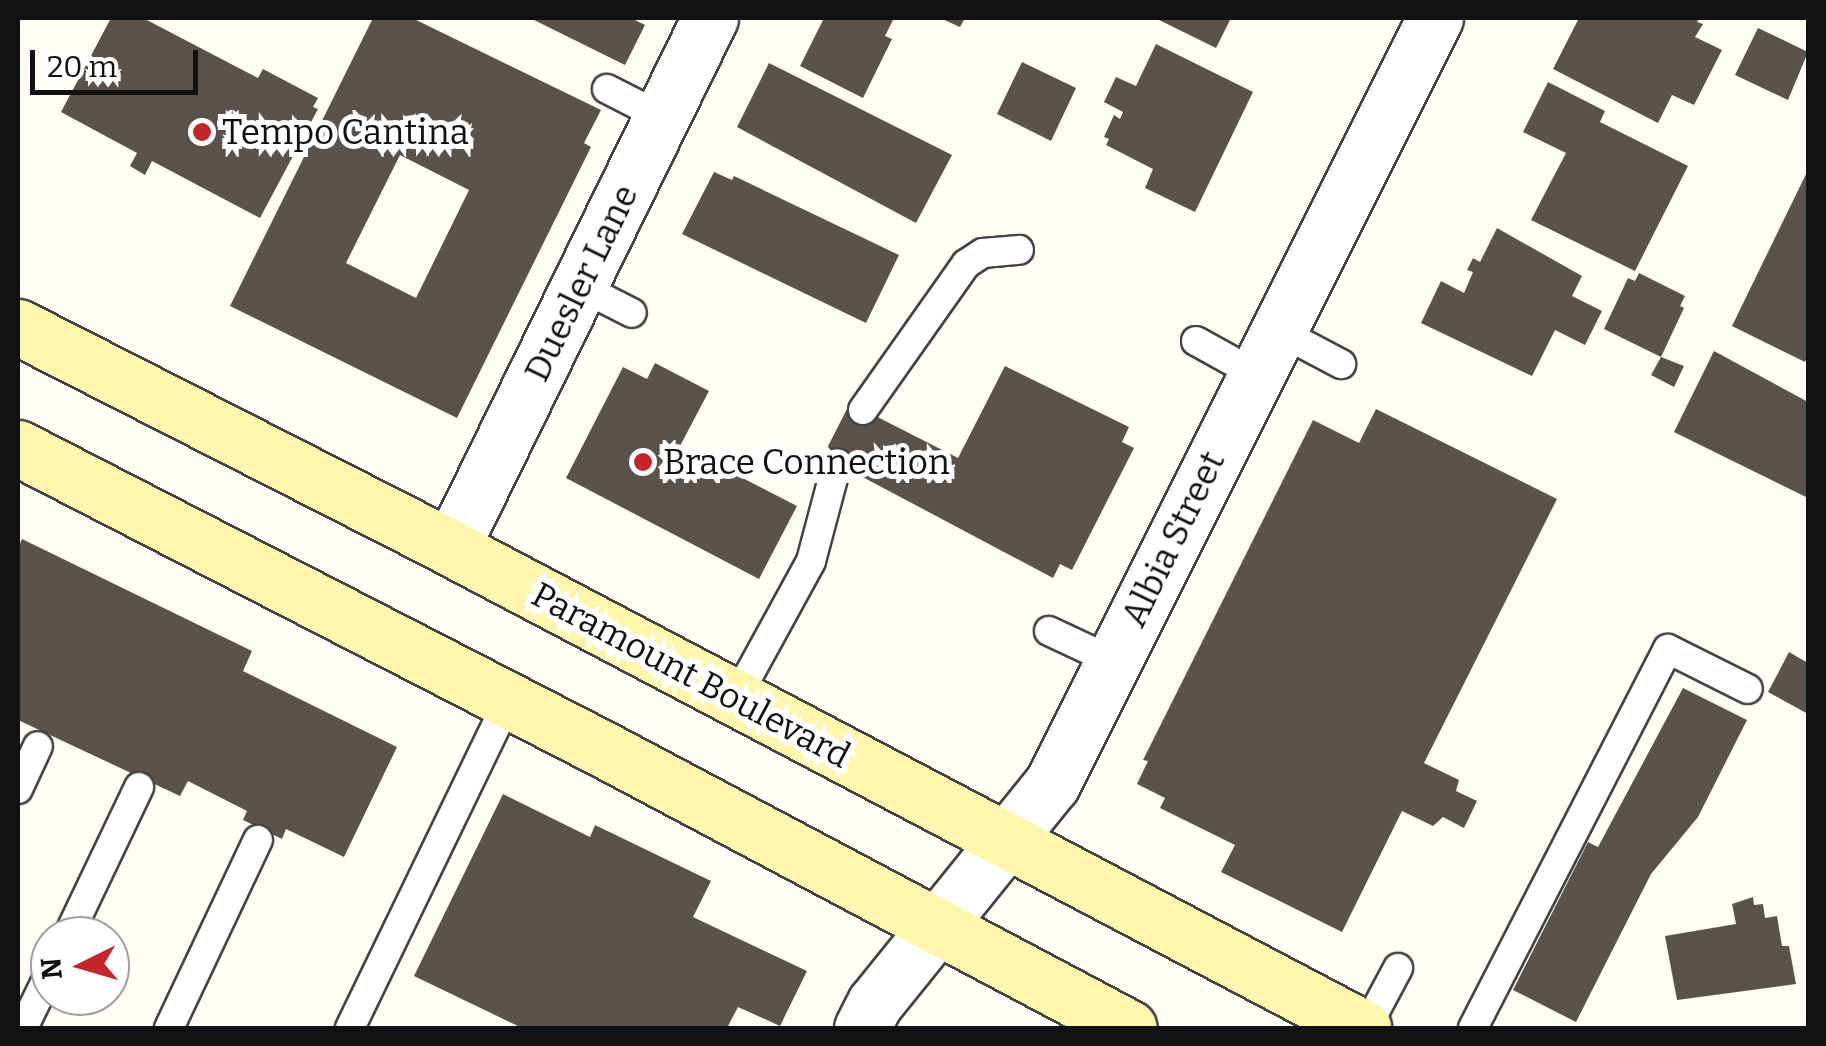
<!DOCTYPE html>
<style>
body{margin:0}
#map{position:relative;width:1826px;height:1046px;overflow:hidden;background:#fffdf5;font-family:Bitter,serif}
div>[style]{position:absolute}
[style*='--x']{left:calc(var(--x)*1px);top:calc(var(--y)*1px);width:calc(var(--w)*1px);rotate:calc(var(--a)*1deg)}
.building>*{inset:0;background:#5a524d}
.roads{filter:drop-shadow(2px 0 #444) drop-shadow(-2px 0 #444) drop-shadow(0 2px #444) drop-shadow(0 -2px #444)}
.service>*{height:28px;margin:-14px;padding:0 14px;transform-origin:14px;border-radius:14px;background:#fff}
.minor>*{height:55px;margin:-27.5px;padding:0 27.5px;transform-origin:27.5px;border-radius:27.5px;background:#fff}
.secondary>*{height:55px;margin:-27.5px;padding:0 27.5px;transform-origin:27.5px;border-radius:27.5px;background:#fff6b0}
.dots>*{width:28px;height:28px;translate:-50% -50%;box-sizing:border-box;border:5px solid #fff;border-radius:50%}
span{translate:-50% -50%;white-space:nowrap;text-align:center;line-height:1.15;-webkit-text-stroke:10px #fff;paint-order:stroke}
.poi-label{font-size:35px;color:#111}
.left{translate:0 -50%;text-align:left}
.street-label{font-size:35px;color:#111}
.frame{position:absolute;inset:0;border:20px solid #111;pointer-events:none}
.north{position:absolute;left:30px;top:916px;width:100px;height:100px;box-sizing:border-box;background:#fff;border:2px solid #a0a0a0;border-radius:50%;rotate:265deg;font-size:28px;font-weight:700;line-height:40px;text-align:center;color:#111}
.north::after{content:'';display:block;margin:auto;width:35px;height:45px;background:#c4262e;clip-path:polygon(50% 0,100% 100%,50% 72%,0 100%)}
.scale{position:absolute;left:30px;top:50px;width:168px;height:45px;box-sizing:border-box;border:5px solid #111;border-top:0;padding-left:12px;font-size:30px;line-height:35px;white-space:nowrap;color:#111;-webkit-text-stroke:8px #fff;paint-order:stroke}
</style>
<div id="map">
<div class="building">
<div style="clip-path:polygon(111px 18px,143px 18px,258px 78px,263px 69px,318px 98px,313px 107px,318px 109px,260px 218px,152px 161px,145px 175px,130px 166px,137px 153px,61px 112px)"></div>
<div style="clip-path:polygon(evenodd,373px 18px,412px 18px,601px 110px,584px 143px,591px 147px,457px 418px,230px 306px,373px 18px,400px 155px,469px 190px,416px 298px,346px 263px,400px 155px)"></div>
<div style="clip-path:polygon(530px 18px,631px 18px,645px 25px,625px 65px)"></div>
<div style="clip-path:polygon(824px 18px,894px 18px,885px 36px,892px 39px,863px 98px,800px 66px)"></div>
<div style="clip-path:polygon(940px 18px,965px 18px,960px 27px)"></div>
<div style="clip-path:polygon(1155px 18px,1231px 18px,1216px 48px)"></div>
<div style="clip-path:polygon(1579px 18px,1700px 18px,1697px 22px,1703px 24px,1695px 37px,1722px 50px,1694px 105px,1672px 95px,1658px 123px,1553px 69px)"></div>
<div style="clip-path:polygon(1758px 28px,1808px 52px,1788px 100px,1735px 75px)"></div>
<div style="clip-path:polygon(1156px 44px,1253px 92px,1195px 212px,1145px 188px,1153px 169px,1106px 145px,1109px 139px,1104px 137px,1114px 115px,1120px 119px,1123px 112px,1104px 102px,1116px 77px,1136px 86px)"></div>
<div style="clip-path:polygon(1022px 62px,1076px 88px,1051px 141px,997px 114px)"></div>
<div style="clip-path:polygon(769px 63px,952px 155px,916px 223px,737px 127px)"></div>
<div style="clip-path:polygon(1548px 82px,1605px 111px,1600px 122px,1688px 166px,1635px 271px,1531px 220px,1566px 153px,1523px 132px)"></div>
<div style="clip-path:polygon(1808px 170px,1808px 355px,1805px 362px,1732px 326px)"></div>
<div style="clip-path:polygon(714px 172px,732px 180px,734px 176px,899px 255px,866px 323px,682px 234px)"></div>
<div style="clip-path:polygon(1497px 228px,1582px 276px,1572px 296px,1602px 311px,1585px 345px,1555px 330px,1532px 376px,1421px 323px,1441px 281px,1464px 293px,1473px 272px,1467px 270px,1473px 258px,1480px 262px)"></div>
<div style="clip-path:polygon(1639px 273px,1685px 296px,1680px 306px,1684px 308px,1661px 357px,1684px 366px,1674px 387px,1651px 375px,1661px 357px,1604px 329px,1628px 278px,1635px 281px)"></div>
<div style="clip-path:polygon(1714px 351px,1808px 402px,1808px 498px,1674px 432px)"></div>
<div style="clip-path:polygon(655px 363px,709px 391px,680px 446px,797px 506px,759px 579px,566px 478px,623px 367px,647px 379px)"></div>
<div style="clip-path:polygon(1005px 366px,1129px 427px,1122px 442px,1134px 448px,1072px 570px,1060px 564px,1053px 578px,823px 456px,850px 403px,958px 458px)"></div>
<div style="clip-path:polygon(1376px 409px,1557px 499px,1424px 763px,1459px 780px,1456px 791px,1477px 801px,1464px 828px,1443px 817px,1433px 826px,1402px 811px,1342px 932px,1221px 872px,1235px 845px,1160px 808px,1165px 798px,1137px 784px,1148px 761px,1143px 760px,1313px 420px,1359px 443px)"></div>
<div style="clip-path:polygon(22px 539px,252px 651px,243px 671px,397px 747px,344px 857px,286px 829px,282px 839px,243px 820px,247px 811px,188px 781px,180px 796px,18px 720px,18px 548px)"></div>
<div style="clip-path:polygon(1789px 652px,1808px 663px,1808px 714px,1768px 692px)"></div>
<div style="clip-path:polygon(1683px 688px,1747px 720px,1698px 817px,1651px 874px,1576px 1022px,1513px 990px,1588px 842px,1598px 847px)"></div>
<div style="clip-path:polygon(503px 794px,590px 837px,595px 825px,711px 881px,693px 917px,807px 971px,780px 1026px,738px 1007px,727px 1028px,522px 1028px,414px 976px)"></div>
<div style="clip-path:polygon(1753px 897px,1754px 905px,1763px 904px,1765px 918px,1777px 916px,1782px 946px,1789px 946px,1796px 984px,1677px 1000px,1665px 936px,1736px 924px,1732px 904px)"></div>
</div>
<div class="roads">
<div class="service">
<div style="--x:607;--y:89;--w:62;--a:27"></div>
<div style="--x:579;--y:286;--w:59;--a:27"></div>
<div style="--x:1275;--y:329;--w:75;--a:27.9"></div>
<div style="--x:1196;--y:341;--w:66;--a:28.9"></div>
<div style="--x:863;--y:410;--w:179;--a:-54.8"></div>
<div style="--x:966;--y:264;--w:20;--a:-33"></div>
<div style="--x:983;--y:253;--w:36;--a:-5"></div>
<div style="--x:1049;--y:631;--w:71;--a:25.1"></div>
<div style="--x:735;--y:700;--w:158;--a:-61.3"></div>
<div style="--x:811;--y:561;--w:101;--a:-75.1"></div>
<div style="--x:18;--y:789;--w:47;--a:-65.1"></div>
<div style="--x:68;--y:936;--w:165;--a:-64.5"></div>
<div style="--x:23;--y:1028;--w:61;--a:-63.9"></div>
<div style="--x:169;--y:1028;--w:208;--a:-64.7"></div>
<div style="--x:350;--y:1028;--w:363;--a:-64.2"></div>
<div style="--x:1366;--y:1028;--w:68;--a:-61.9"></div>
<div style="--x:1473;--y:1028;--w:426;--a:-62.8"></div>
<div style="--x:1668;--y:649;--w:89;--a:26.6"></div>
</div>
<div class="minor">
<div style="--x:451;--y:548;--w:590;--a:-63.96"></div>
<div style="--x:862;--y:1028;--w:28;--a:-63"></div>
<div style="--x:875;--y:1003;--w:282;--a:-51.1"></div>
<div style="--x:1052;--y:784;--w:856;--a:-63.43"></div>
</div>
<div class="secondary">
<div style="--x:18;--y:327;--w:486;--a:27"></div>
<div style="--x:451;--y:548;--w:1031;--a:27.76"></div>
<div style="--x:18;--y:448;--w:658;--a:27.23"></div>
<div style="--x:603;--y:749;--w:595;--a:27.94"></div>
</div>
</div>
<div class="dots">
<div style="left:202px;top:132px;background:#c4262e"></div>
<div style="left:643px;top:462px;background:#c4262e"></div>
</div>
<div class="poi-label">
<span class="left" style="left:222px;top:132px">Tempo Cantina</span>
<span class="left" style="left:663px;top:462px">Brace Connection</span>
</div>
<div class="street-label">
<span style="left:581px;top:283px;rotate:-64deg">Duesler Lane</span>
<span style="left:1173px;top:539px;rotate:-64deg">Albia Street</span>
<span style="left:691px;top:675px;rotate:28deg">Paramount Boulevard</span>
</div>
<div class="frame"></div>
<div class="north">N</div>
<div class="scale">20 m</div>
</div>
